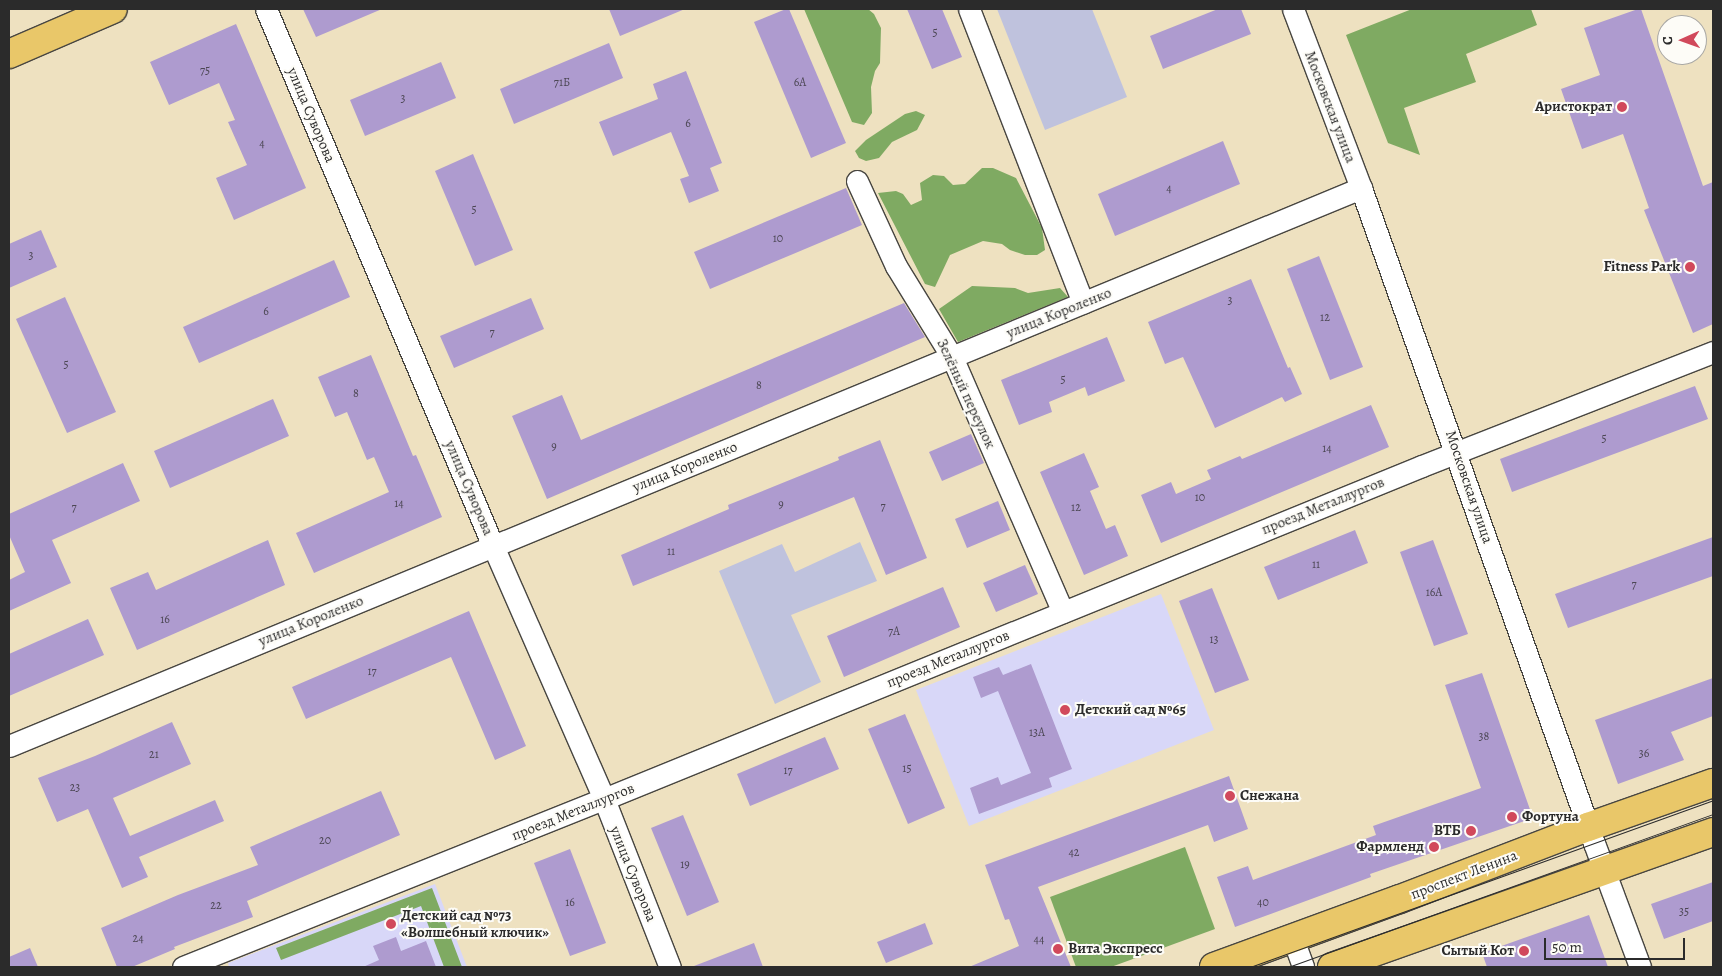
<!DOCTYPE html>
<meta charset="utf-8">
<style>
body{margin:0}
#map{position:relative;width:1722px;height:976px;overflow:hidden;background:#eee1c0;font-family:Alegreya,serif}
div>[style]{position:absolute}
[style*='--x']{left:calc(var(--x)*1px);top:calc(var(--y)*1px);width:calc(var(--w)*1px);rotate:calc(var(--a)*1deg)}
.built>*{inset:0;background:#d8d7f8}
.industrial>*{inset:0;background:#bfc2dd}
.forest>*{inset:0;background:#7faa62}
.building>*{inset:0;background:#ae9bcf}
.roads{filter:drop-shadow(1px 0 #484641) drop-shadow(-1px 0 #484641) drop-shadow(0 1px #484641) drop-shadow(0 -1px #484641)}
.minor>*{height:21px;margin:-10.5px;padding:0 10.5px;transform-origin:10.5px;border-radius:10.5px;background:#fff}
.major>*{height:28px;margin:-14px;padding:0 14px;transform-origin:14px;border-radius:14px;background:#e9c769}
.tram>*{height:1px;margin:-0.5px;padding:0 0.5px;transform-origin:0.5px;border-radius:0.5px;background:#2b2b2b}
.dots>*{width:14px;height:14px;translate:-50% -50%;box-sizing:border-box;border:2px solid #fdfcf7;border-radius:50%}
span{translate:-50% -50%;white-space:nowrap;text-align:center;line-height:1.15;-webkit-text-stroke:4px #fdfcf7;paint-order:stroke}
.number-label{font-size:12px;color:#4c4754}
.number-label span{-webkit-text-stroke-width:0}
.street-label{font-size:15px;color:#2b2b2b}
.poi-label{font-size:15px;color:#2b2b2b;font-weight:700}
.right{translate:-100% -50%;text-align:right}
.left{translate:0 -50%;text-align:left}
.frame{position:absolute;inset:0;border:10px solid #2b2b2b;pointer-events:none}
.north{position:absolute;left:1657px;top:15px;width:50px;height:50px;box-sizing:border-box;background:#fdfcf7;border:1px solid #a9a8a5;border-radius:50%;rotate:268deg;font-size:14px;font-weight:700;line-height:20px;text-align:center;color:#2b2b2b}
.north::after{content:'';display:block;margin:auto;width:18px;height:22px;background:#d1495b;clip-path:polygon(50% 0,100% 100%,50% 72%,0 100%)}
.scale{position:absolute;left:1544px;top:938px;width:141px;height:22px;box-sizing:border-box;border:2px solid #2b2b2b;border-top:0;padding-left:6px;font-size:15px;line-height:18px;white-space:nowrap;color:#2b2b2b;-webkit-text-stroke:4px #fdfcf7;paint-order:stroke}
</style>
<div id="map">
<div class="built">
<div style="clip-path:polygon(1161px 594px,1214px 730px,969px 826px,916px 690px)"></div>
<div style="clip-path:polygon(435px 884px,467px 967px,229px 967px,228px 963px)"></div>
</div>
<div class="industrial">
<div style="clip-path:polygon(997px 9px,1092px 9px,1127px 97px,1045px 130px)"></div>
<div style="clip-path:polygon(860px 542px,877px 581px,791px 615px,821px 682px,775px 704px,719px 571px,782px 544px,795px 572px)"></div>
</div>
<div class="forest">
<div style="clip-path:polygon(804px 9px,868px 9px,874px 14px,881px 28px,880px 63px,875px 71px,871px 87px,872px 113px,864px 125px,852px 122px)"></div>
<div style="clip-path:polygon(1412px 9px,1531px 9px,1537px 25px,1466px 54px,1476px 82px,1404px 108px,1420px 155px,1388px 143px,1346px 35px)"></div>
<div style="clip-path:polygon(916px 111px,925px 115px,917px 130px,892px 142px,879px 158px,866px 161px,859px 158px,855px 151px,866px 140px,905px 114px)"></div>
<div style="clip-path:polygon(982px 168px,993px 168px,1016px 178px,1042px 228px,1045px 250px,1037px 255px,1025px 255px,1010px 250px,1002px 244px,983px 241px,950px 255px,935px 287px,925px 284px,878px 193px,896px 191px,903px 194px,911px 205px,922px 200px,920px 183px,933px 175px,944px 176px,953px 185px,965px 184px)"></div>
<div style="clip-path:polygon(972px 286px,1015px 288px,1028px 293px,1060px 288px,1068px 297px,958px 342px,939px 309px)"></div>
<div style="clip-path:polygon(1185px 847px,1215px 929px,1111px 967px,1076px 967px,1050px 897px)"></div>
<div style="clip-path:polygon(432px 888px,462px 967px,444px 967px,421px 906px,281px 960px,276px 948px)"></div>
</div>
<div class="building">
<div style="clip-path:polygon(303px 9px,382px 9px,316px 37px)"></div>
<div style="clip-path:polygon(609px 9px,685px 9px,620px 36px)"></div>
<div style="clip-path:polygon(786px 9px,789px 9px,846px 143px,811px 158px,754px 22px)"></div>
<div style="clip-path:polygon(907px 9px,942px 9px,962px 57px,932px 69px)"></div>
<div style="clip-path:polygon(1218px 9px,1241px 9px,1251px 34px,1163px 69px,1150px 36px)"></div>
<div style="clip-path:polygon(1638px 9px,1641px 9px,1703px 186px,1713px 182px,1713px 324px,1693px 333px,1644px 210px,1649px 208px,1623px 134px,1582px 149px,1561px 89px,1600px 75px,1584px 28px)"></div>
<div style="clip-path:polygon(236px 24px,306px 188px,234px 220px,216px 178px,247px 165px,228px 122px,235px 120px,219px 83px,169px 105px,150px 62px)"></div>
<div style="clip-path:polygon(609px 43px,623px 78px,514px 124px,500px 89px)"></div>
<div style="clip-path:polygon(441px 62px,456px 98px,365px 136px,350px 100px)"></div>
<div style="clip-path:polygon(686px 71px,722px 163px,710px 168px,719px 191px,689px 203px,680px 179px,689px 176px,671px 132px,613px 156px,599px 122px,658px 99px,653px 84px)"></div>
<div style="clip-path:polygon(1223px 141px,1240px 184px,1115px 236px,1098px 194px)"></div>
<div style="clip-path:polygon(473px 154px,513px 250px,475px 266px,435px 171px)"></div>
<div style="clip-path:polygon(846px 188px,862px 225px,710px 289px,694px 252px)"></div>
<div style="clip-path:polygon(41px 230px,57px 267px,9px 288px,9px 244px)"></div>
<div style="clip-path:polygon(1319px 256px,1363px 367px,1330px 380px,1287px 269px)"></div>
<div style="clip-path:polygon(334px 260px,350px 297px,199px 363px,183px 327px)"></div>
<div style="clip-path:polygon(1251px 279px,1288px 368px,1290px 367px,1302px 394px,1285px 402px,1282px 397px,1215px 428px,1183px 357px,1165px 364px,1148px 322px)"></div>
<div style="clip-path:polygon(65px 297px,116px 412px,67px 433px,16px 319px)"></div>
<div style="clip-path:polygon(531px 298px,544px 329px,454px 368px,440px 336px)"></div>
<div style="clip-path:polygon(904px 303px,925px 337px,547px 499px,512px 416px,562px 395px,581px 440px)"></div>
<div style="clip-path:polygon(1107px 337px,1125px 381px,1088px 396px,1085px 387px,1049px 402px,1052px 412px,1019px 425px,1001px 380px)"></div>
<div style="clip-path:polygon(371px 355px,413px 456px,416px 455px,442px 517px,314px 573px,296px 533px,389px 492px,374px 457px,367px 460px,347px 412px,335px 417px,318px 377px)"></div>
<div style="clip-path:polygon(1695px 386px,1708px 419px,1512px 492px,1500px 459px)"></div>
<div style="clip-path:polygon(273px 399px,289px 436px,170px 488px,154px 451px)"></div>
<div style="clip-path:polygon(1371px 405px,1389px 447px,1161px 543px,1141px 495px,1171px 482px,1176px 494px,1211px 479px,1207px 470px,1240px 456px,1242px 459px)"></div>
<div style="clip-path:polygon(971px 434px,984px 463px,942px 481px,929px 452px)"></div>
<div style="clip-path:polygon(880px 440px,927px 558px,886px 575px,854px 497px,633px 586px,621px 555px,729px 509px,728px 505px,839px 460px,838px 457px)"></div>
<div style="clip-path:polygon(1084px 453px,1099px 487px,1090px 491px,1106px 529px,1115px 525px,1128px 556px,1084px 575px,1040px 472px)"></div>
<div style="clip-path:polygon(123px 463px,140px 501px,52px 540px,71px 583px,9px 611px,9px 580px,25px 572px,9px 535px,9px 514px)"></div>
<div style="clip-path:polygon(998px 501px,1010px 530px,967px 548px,955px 519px)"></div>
<div style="clip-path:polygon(1355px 530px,1368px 563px,1278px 600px,1264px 567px)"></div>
<div style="clip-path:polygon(1713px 537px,1713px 576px,1568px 628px,1555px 594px)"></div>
<div style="clip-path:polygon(268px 540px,285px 585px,137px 650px,110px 588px,148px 572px,156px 590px)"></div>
<div style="clip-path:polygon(1433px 540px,1468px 634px,1434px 646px,1400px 552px)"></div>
<div style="clip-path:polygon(1025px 565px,1038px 594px,996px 612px,983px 583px)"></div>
<div style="clip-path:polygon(943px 587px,960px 627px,844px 677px,827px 636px)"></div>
<div style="clip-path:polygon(1212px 588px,1249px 680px,1215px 693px,1179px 601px)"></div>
<div style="clip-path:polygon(469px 611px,526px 746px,495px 760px,451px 657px,306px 719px,292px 687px)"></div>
<div style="clip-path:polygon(88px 619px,104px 655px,9px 696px,9px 654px)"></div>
<div style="clip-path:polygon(1031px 664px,1072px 769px,1049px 778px,1052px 787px,979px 814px,970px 788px,998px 777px,1001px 785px,1031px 773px,998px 691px,981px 698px,973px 677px,999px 667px,1003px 675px)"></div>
<div style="clip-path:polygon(1482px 673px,1533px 818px,1370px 874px,1371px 877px,1235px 927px,1217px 877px,1248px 866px,1253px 880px,1376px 835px,1373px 826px,1481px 788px,1445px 685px)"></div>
<div style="clip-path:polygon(1713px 678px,1713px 716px,1671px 732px,1684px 760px,1618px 784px,1595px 720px)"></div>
<div style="clip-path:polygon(905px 714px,945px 808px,908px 824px,868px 729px)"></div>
<div style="clip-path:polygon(172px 722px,191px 764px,113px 798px,130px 836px,215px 800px,224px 821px,139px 857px,148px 877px,122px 888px,88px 809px,57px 822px,38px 778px,95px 756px)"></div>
<div style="clip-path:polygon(825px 737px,839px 769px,750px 806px,737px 774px)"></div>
<div style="clip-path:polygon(1229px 776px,1248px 829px,1214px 842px,1208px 825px,1038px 887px,1071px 967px,969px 967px,1019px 946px,1009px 919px,1005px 920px,985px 865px)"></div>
<div style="clip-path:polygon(381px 791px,400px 835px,247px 901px,253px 917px,174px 947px,175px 949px,132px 967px,117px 967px,101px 928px,178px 895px,258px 865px,250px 847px)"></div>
<div style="clip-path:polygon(683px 815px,719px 902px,687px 916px,651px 828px)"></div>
<div style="clip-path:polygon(570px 849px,606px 943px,570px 956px,534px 863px)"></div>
<div style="clip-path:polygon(1713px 882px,1713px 921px,1664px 939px,1651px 904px)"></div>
<div style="clip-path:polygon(1589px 915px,1608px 967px,1487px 967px,1482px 953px)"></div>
<div style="clip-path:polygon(925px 923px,933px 944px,886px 963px,877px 942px)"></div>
<div style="clip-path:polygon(396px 937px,401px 951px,426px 941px,436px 967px,363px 967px,379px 960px,373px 946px)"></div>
<div style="clip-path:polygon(754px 943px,763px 967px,694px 967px,694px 966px)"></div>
<div style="clip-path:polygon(30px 948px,38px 967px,9px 967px,9px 957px)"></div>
</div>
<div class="roads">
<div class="minor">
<div style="--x:266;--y:9;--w:583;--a:67.09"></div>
<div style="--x:493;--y:546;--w:276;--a:66.3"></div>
<div style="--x:604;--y:799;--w:180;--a:68.6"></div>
<div style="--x:969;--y:9;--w:315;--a:68.8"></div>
<div style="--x:1293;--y:9;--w:191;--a:69.2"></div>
<div style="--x:1361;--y:188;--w:695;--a:70.42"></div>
<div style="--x:1594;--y:843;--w:132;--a:69.6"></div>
<div style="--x:857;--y:181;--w:94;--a:65.4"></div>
<div style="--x:896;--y:266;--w:107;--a:58.4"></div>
<div style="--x:952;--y:357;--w:278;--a:66.5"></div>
<div style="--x:9;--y:746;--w:1463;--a:-22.43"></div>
<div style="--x:1293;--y:939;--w:30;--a:70"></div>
<div style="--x:183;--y:967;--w:453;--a:-21.8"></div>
<div style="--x:604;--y:799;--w:883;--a:-22.15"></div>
<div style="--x:1422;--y:466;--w:313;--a:-21.4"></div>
</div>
<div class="major">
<div style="--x:9;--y:54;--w:113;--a:-23.4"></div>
<div style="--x:1214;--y:967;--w:198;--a:-20.1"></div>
<div style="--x:1400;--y:899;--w:201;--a:-21"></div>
<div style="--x:1588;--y:827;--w:133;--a:-19.4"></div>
<div style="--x:1332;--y:967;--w:404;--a:-19.5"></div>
</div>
</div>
<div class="tram">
<div style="--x:1250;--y:967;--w:492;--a:-19.8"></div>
<div style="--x:1288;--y:967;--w:452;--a:-19.8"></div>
</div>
<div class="dots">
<div style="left:1622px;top:107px;background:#d1495b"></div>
<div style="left:1690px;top:267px;background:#d1495b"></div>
<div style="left:1065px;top:710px;background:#d1495b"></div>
<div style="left:1230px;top:796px;background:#d1495b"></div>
<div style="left:1512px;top:817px;background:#d1495b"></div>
<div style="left:1471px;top:831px;background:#d1495b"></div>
<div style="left:1434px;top:847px;background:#d1495b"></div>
<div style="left:391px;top:924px;background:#d1495b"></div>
<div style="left:1058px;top:949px;background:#d1495b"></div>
<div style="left:1524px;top:951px;background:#d1495b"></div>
</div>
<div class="number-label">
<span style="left:935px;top:33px">5</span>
<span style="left:205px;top:71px">75</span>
<span style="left:562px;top:83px">71Б</span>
<span style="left:800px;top:83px">6А</span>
<span style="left:403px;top:99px">3</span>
<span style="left:688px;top:124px">6</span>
<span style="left:262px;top:144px">4</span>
<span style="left:1169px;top:189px">4</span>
<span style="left:474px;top:210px">5</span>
<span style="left:778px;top:239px">10</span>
<span style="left:31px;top:256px">3</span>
<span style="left:1230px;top:301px">3</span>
<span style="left:266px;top:312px">6</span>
<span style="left:1325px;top:318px">12</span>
<span style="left:492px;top:333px">7</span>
<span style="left:66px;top:365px">5</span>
<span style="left:1063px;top:380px">5</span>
<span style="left:759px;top:386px">8</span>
<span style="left:356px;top:394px">8</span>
<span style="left:1604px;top:439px">5</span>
<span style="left:554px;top:447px">9</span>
<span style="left:1327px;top:449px">14</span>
<span style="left:1200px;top:498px">10</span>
<span style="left:399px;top:504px">14</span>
<span style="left:781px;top:505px">9</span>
<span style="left:883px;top:507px">7</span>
<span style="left:74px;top:508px">7</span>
<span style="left:1076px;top:508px">12</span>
<span style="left:671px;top:552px">11</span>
<span style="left:1316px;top:565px">11</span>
<span style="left:1634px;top:585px">7</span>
<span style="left:1434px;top:593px">16А</span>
<span style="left:165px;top:620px">16</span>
<span style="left:894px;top:632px">7А</span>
<span style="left:1214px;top:640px">13</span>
<span style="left:372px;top:672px">17</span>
<span style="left:1037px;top:733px">13А</span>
<span style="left:1484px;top:737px">38</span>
<span style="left:1644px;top:754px">36</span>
<span style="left:154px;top:755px">21</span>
<span style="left:907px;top:769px">15</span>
<span style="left:788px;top:771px">17</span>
<span style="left:75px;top:788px">23</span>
<span style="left:325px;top:841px">20</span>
<span style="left:1074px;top:853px">42</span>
<span style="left:685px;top:865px">19</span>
<span style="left:570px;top:903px">16</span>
<span style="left:1263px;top:903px">40</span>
<span style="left:216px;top:906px">22</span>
<span style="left:1684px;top:912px">35</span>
<span style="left:138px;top:939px">24</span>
<span style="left:1039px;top:940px">44</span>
</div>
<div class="street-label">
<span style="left:1330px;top:107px;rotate:69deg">Московская улица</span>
<span style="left:311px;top:115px;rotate:67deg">улица Суворова</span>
<span style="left:1059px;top:313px;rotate:-22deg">улица Короленко</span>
<span style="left:966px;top:394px;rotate:65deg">Зелёный переулок</span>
<span style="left:685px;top:467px;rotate:-22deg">улица Короленко</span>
<span style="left:1469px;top:487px;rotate:71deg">Московская улица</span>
<span style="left:469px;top:488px;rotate:67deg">улица Суворова</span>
<span style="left:1323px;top:506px;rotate:-22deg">проезд Металлургов</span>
<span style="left:311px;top:621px;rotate:-22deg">улица Короленко</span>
<span style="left:948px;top:659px;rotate:-22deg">проезд Металлургов</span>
<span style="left:573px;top:812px;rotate:-22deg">проезд Металлургов</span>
<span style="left:633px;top:874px;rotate:68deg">улица Суворова</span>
<span style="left:1464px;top:875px;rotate:-21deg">проспект Ленина</span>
</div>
<div class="poi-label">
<span class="right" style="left:1612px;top:107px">Аристократ</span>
<span class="right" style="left:1680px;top:267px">Fitness Park</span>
<span class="left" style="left:1075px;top:710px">Детский сад №65</span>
<span class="left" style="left:1240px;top:796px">Снежана</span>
<span class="left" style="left:1522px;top:817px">Фортуна</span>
<span class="right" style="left:1461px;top:831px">ВТБ</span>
<span class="right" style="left:1424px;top:847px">Фармленд</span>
<span class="left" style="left:401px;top:924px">Детский сад №73<br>«Волшебный ключик»</span>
<span class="left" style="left:1068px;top:949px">Вита Экспресс</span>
<span class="right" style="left:1514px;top:951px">Сытый Кот</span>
</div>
<div class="frame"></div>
<div class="north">С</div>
<div class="scale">50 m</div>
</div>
